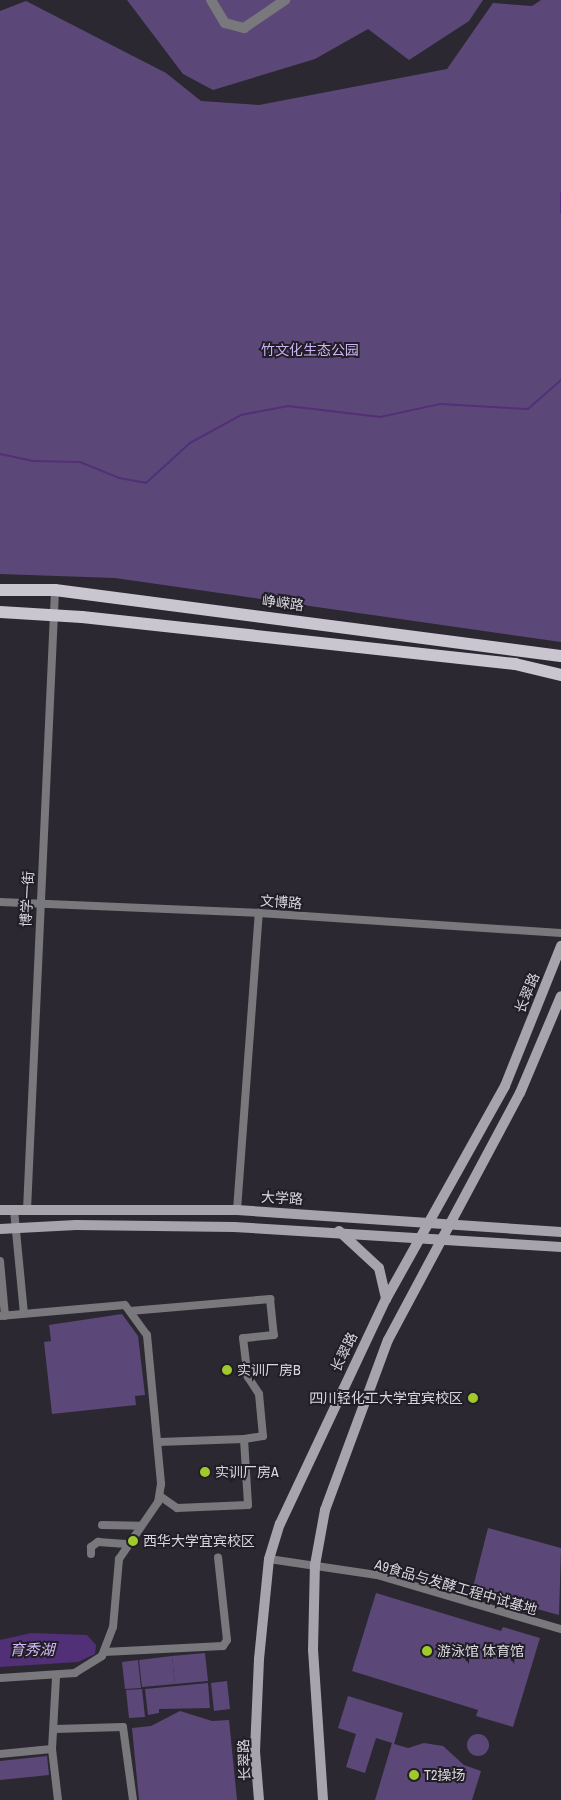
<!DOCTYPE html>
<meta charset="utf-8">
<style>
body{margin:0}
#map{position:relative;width:561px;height:1800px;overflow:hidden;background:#2b2831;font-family:"Archivo Narrow","Noto Sans SC",sans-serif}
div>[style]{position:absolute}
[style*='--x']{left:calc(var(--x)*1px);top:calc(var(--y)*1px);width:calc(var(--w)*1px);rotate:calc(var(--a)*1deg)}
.green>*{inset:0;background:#5c4878}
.round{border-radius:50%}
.water>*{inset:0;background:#513077}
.stream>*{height:2px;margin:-1px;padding:0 1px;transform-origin:1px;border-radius:1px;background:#513077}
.minor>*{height:8px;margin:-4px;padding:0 4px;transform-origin:4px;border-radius:4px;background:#79787d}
.tertiary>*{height:10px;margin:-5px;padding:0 5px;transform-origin:5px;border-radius:5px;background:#79787d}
.secondary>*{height:10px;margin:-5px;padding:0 5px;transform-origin:5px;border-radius:5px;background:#a7a4ac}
.primary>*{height:12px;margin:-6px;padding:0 6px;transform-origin:6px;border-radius:6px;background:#cac6d1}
.dots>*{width:14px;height:14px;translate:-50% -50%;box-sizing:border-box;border:2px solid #221e27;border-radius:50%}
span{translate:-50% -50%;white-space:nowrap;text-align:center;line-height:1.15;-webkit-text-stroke:4px #221e27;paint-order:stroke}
.park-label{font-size:14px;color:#cdb4f2}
.street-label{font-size:14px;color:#d9d7dd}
.poi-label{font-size:14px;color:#d9d7dd}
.left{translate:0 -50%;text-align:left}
.right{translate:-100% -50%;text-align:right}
.water-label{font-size:15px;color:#d0b7f5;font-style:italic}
</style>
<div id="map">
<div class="green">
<div style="clip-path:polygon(127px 0,483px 0,469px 21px,409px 60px,368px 29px,315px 59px,213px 90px,183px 74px)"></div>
<div style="clip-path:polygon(26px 1px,166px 73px,201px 101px,259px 105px,447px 69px,493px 3px,532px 6px,541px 0,561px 0,561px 642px,115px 578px,0 574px,0 11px)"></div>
<div style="clip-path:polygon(122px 1314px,138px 1336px,145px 1395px,135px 1396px,136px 1405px,52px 1414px,44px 1342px,51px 1341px,49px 1325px)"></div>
<div style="clip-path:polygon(488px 1528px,561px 1548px,559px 1615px,472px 1591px)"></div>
<div style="clip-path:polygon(376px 1593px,501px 1631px,503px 1627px,540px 1638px,513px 1727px,476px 1716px,478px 1710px,352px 1671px)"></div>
<div style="clip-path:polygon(205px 1653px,208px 1681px,175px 1684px,172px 1656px)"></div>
<div style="clip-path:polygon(172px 1656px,175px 1684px,142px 1687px,139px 1660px)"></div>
<div style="clip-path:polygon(138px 1660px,141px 1688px,125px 1689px,122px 1662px)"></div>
<div style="clip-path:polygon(227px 1681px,230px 1709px,214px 1711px,211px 1683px)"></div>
<div style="clip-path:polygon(208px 1683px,210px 1708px,159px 1709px,159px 1713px,148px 1715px,145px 1689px)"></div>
<div style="clip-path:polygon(142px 1689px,145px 1717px,129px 1718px,126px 1690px)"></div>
<div style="clip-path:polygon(348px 1696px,403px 1713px,394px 1744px,408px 1748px,424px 1743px,443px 1746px,464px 1765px,481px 1771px,472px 1800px,375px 1800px,392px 1743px,376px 1738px,365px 1773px,346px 1767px,356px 1734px,338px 1728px)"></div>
<div style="clip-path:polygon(180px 1711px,212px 1721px,229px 1720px,237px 1800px,139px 1800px,132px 1728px,151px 1726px)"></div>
<div class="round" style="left:467px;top:1734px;width:22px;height:22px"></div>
<div style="clip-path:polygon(47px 1756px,49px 1775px,0 1780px,0 1761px)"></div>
</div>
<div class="water">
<div style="clip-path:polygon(31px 1633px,87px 1635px,96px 1645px,95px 1654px,78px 1662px,0 1667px,0 1640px)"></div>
</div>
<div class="stream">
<div style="--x:561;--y:193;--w:20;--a:90"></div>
<div style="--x:0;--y:454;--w:34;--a:12"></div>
<div style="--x:33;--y:461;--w:47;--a:1.2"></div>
<div style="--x:80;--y:462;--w:42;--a:22.3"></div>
<div style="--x:119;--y:478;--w:27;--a:10"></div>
<div style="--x:146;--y:483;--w:59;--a:-42.3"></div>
<div style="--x:190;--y:443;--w:58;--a:-28.8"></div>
<div style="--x:241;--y:415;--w:48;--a:-10.8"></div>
<div style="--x:288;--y:406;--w:93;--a:6.8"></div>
<div style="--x:380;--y:417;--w:61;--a:-12.2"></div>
<div style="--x:440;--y:404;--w:88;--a:3.3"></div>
<div style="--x:528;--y:409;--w:44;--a:-41.3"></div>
</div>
<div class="minor">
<div style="--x:0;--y:902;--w:259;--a:2.4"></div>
<div style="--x:259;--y:913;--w:303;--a:3.8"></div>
<div style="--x:14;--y:1210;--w:104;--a:84.5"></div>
<div style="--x:27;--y:1210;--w:621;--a:-87.41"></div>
<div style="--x:237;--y:1210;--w:298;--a:-85.8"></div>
<div style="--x:0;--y:1261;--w:55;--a:84.8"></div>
<div style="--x:130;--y:1311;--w:141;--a:-4.9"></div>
<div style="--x:270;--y:1299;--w:36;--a:84"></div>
<div style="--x:274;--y:1335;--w:31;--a:174"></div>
<div style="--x:243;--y:1338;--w:39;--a:83"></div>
<div style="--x:248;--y:1377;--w:20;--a:57"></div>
<div style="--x:259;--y:1394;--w:42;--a:84.6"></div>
<div style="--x:263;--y:1436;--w:19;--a:171"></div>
<div style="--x:244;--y:1439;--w:66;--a:86.5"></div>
<div style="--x:248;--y:1505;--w:71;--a:177.6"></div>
<div style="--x:177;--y:1508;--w:21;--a:-145"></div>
<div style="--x:0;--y:1316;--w:125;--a:-5"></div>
<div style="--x:125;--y:1305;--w:37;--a:54"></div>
<div style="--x:147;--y:1335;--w:150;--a:84.6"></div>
<div style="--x:161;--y:1484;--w:18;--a:99"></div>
<div style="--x:158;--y:1502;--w:69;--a:124.4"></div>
<div style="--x:119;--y:1559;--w:68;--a:95"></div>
<div style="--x:113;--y:1627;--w:31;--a:111"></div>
<div style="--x:102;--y:1656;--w:32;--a:148"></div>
<div style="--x:75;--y:1673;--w:75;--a:176.2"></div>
<div style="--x:159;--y:1442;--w:85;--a:-2"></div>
<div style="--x:102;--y:1525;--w:39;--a:1"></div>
<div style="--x:91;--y:1554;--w:7;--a:-90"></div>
<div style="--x:91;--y:1547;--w:9;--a:-36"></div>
<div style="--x:98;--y:1542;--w:28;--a:4"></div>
<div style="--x:269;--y:1559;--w:109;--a:8.4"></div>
<div style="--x:377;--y:1575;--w:192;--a:16.4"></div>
<div style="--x:104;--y:1652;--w:119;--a:-2.9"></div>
<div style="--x:223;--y:1646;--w:7;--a:-56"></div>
<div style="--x:227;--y:1640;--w:83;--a:-96.2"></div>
<div style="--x:55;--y:1729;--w:68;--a:-1.7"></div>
<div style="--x:123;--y:1727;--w:74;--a:82.2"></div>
<div style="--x:52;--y:1749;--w:72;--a:-86.8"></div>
<div style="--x:0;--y:1754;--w:52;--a:-5.5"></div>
<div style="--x:52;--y:1749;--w:51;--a:83.3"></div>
</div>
<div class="tertiary">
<div style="--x:211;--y:0;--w:27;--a:59"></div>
<div style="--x:225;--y:23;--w:20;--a:15"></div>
<div style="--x:244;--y:28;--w:50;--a:-34.3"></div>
</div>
<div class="secondary">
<div style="--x:0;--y:1210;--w:237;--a:0"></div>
<div style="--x:237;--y:1210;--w:325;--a:3.9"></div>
<div style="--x:0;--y:1229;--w:76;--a:-3"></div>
<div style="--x:76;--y:1225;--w:158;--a:0.7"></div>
<div style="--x:234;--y:1227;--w:328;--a:3.5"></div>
<div style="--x:339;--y:1231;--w:54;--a:42.8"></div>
<div style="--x:379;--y:1268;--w:32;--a:77"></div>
<div style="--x:259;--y:1800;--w:49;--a:-94.7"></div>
<div style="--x:255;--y:1751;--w:92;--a:-87.5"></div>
<div style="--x:259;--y:1659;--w:100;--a:-84.3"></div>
<div style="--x:269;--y:1559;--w:37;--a:-73"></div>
<div style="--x:280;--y:1524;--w:249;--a:-64.8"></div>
<div style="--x:386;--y:1299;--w:244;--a:-60.8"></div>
<div style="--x:505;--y:1086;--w:151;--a:-68.2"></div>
<div style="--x:323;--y:1800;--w:150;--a:-93.8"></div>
<div style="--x:313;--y:1650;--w:85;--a:-88.7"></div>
<div style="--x:315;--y:1565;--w:56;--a:-79.7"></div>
<div style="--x:325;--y:1510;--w:181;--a:-69.7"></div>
<div style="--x:388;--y:1340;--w:280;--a:-61.9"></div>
<div style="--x:520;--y:1093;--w:105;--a:-67.1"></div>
</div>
<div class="primary">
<div style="--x:0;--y:590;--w:55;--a:0"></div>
<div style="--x:55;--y:590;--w:510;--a:7.43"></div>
<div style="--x:0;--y:612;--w:82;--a:3.5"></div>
<div style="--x:82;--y:617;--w:436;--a:6.2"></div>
<div style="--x:515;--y:664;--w:47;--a:13.4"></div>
</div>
<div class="dots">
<div style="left:227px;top:1370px;background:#a0c92c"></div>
<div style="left:473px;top:1398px;background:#a0c92c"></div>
<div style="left:205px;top:1472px;background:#a0c92c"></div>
<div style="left:133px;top:1541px;background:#a0c92c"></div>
<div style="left:427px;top:1651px;background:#a0c92c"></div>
<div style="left:414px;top:1775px;background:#a0c92c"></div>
</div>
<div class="park-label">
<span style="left:310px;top:350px">竹文化生态公园</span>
</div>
<div class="street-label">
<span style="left:283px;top:603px;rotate:7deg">峥嵘路</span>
<span style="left:27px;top:899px;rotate:-87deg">博学一街</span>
<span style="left:281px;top:902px;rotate:4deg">文博路</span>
<span style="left:527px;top:993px;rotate:-68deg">长翠路</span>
<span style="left:282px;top:1198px;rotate:3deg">大学路</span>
<span style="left:344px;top:1352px;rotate:-64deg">长翠路</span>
<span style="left:456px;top:1587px;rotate:16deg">A9食品与发酵工程中试基地</span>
<span style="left:244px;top:1760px;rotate:-92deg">长翠路</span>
</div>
<div class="poi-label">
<span class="left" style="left:237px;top:1370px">实训厂房B</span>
<span class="right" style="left:463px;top:1398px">四川轻化工大学宜宾校区</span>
<span class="left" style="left:215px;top:1472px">实训厂房A</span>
<span class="left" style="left:143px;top:1541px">西华大学宜宾校区</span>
<span class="left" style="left:437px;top:1651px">游泳馆 体育馆</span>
<span class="left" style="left:424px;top:1775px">T2操场</span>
</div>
<div class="water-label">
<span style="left:32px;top:1650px">育秀湖</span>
</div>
</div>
